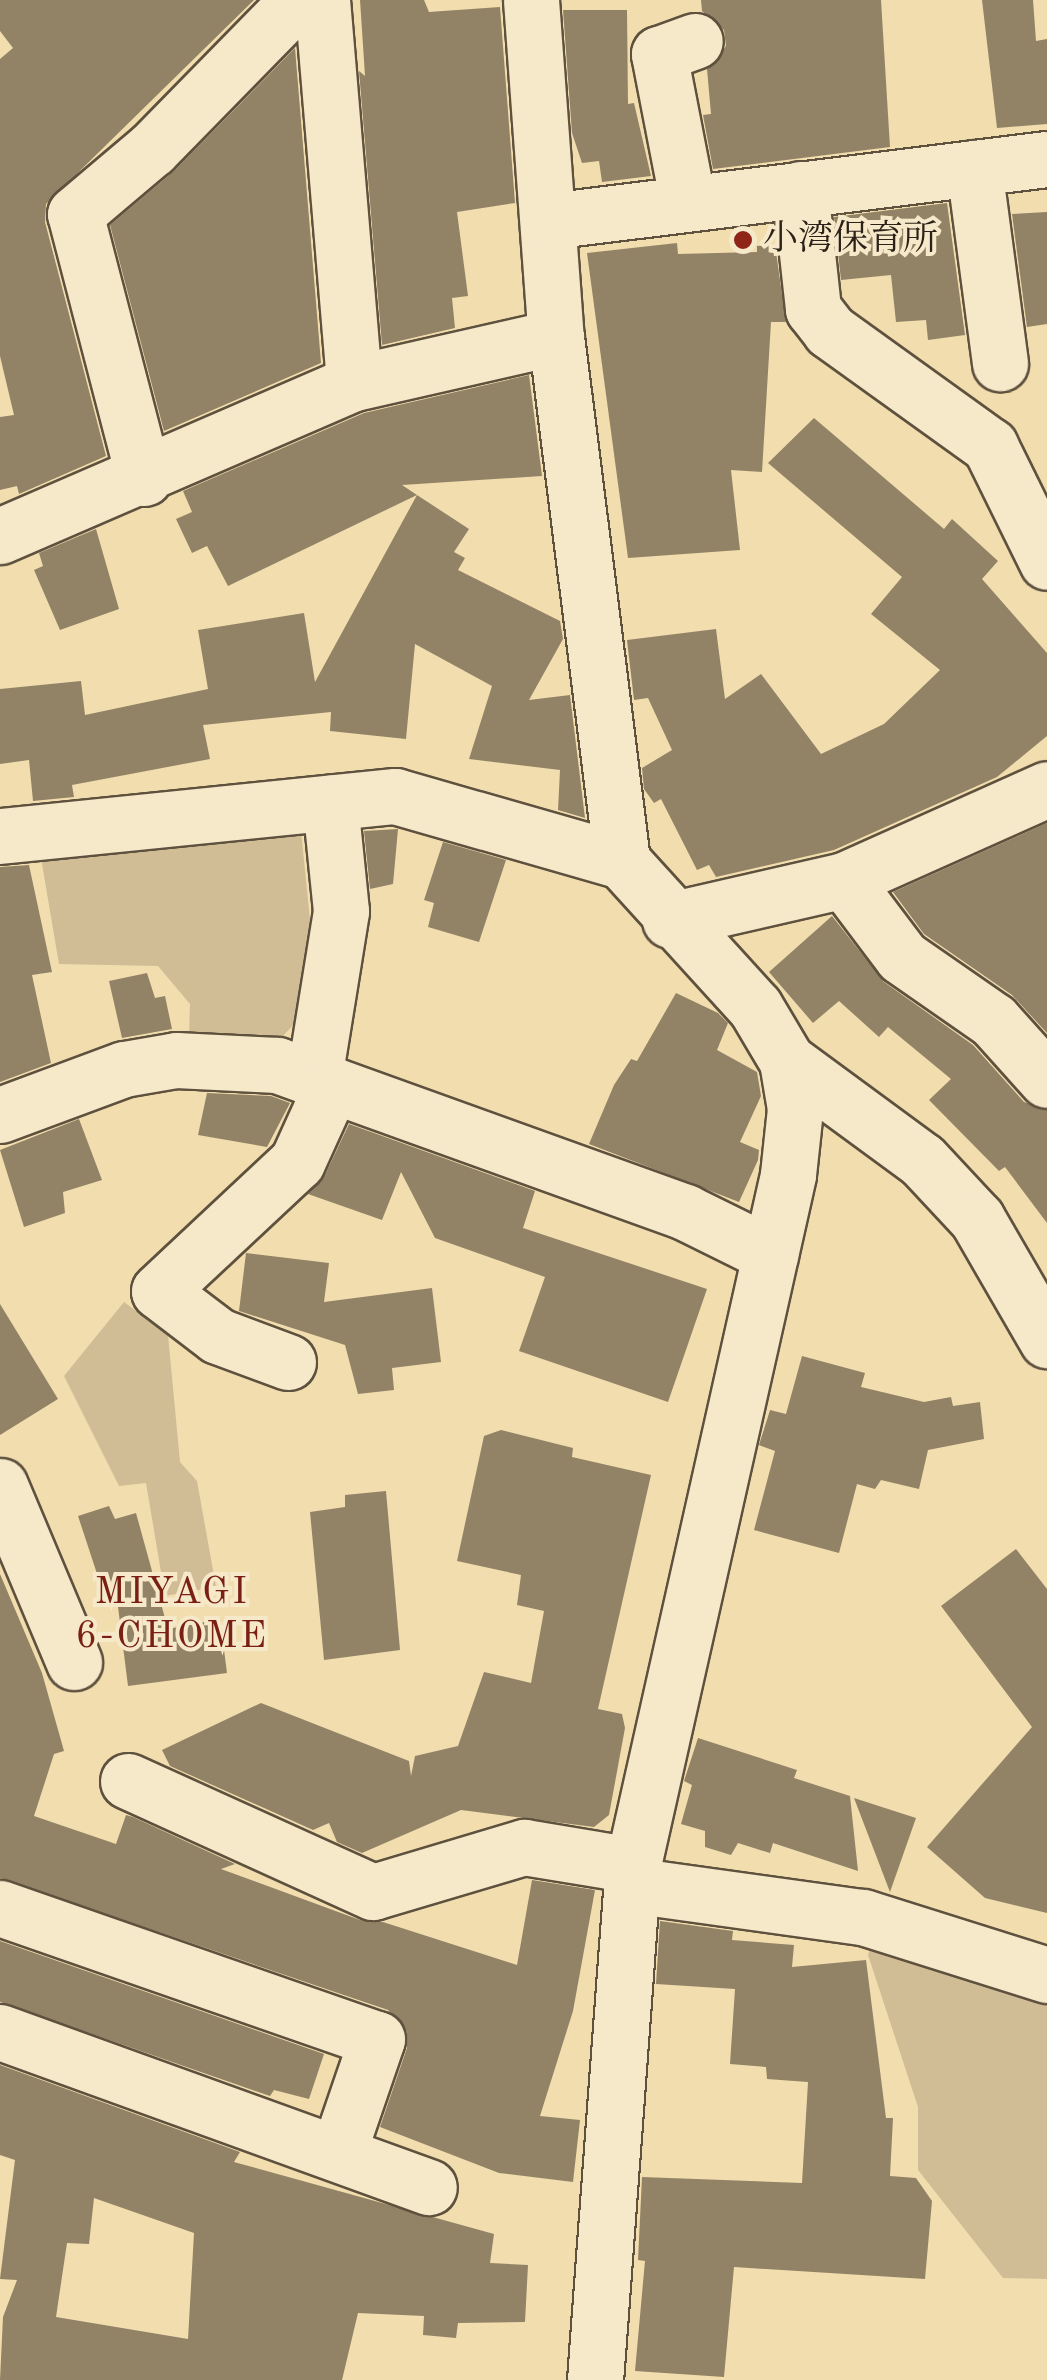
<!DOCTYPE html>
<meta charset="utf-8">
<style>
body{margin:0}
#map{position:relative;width:1047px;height:2380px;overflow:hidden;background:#f1ddae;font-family:"Old Standard TT","Noto Serif JP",serif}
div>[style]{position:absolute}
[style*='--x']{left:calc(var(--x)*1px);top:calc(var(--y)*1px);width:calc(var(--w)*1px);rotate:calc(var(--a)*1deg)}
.green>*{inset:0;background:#d0bd95}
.building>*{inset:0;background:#938366}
.roads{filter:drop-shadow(2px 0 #5e513e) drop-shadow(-2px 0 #5e513e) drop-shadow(0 2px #5e513e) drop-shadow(0 -2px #5e513e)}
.minor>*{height:55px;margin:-27.5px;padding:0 27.5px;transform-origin:27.5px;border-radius:27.5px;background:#f6e9ca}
.dots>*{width:28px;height:28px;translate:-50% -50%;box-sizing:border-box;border:5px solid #f6e9ca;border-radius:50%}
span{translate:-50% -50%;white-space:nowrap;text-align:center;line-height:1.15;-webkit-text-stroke:8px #f6e9ca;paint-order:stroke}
.poi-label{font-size:35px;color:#2d2219}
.left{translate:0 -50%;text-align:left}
.neighbourhood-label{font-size:38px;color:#7a1f14;letter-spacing:2.5px}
</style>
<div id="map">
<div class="green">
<div style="clip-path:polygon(301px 831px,310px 920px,304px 1014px,278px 1041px,189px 1038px,190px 1004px,158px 966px,59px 964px,41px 858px)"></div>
<div style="clip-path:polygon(124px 1302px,168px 1335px,180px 1462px,197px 1481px,216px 1587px,165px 1596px,146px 1483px,119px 1486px,64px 1376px)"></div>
<div style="clip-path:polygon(873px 1939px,1047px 1987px,1047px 2279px,1003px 2278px,918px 2170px,918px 2107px,868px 1955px)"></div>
</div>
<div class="building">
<div style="clip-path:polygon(0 0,254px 0,46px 204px,45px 222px,106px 456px,19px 494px,17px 486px,0 490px,0 417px,14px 415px,0 356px,0 59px,13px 48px,0 31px)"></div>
<div style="clip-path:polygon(360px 0,424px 0,429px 12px,500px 7px,515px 203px,457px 212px,468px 296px,452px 298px,455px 328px,382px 345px,359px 71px,365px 76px)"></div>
<div style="clip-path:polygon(701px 0,881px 0,890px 147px,713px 169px,703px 115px,711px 114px,707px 69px,726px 46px,724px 30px,702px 11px)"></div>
<div style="clip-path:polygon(982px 0,1033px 0,1036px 41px,1047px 39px,1047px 124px,997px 128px)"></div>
<div style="clip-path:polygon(563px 10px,627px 10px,628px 104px,634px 103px,651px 176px,602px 182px,599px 161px,582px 163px,572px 133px)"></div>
<div style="clip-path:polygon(295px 48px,321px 363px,164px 431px,110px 225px,174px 171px)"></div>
<div style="clip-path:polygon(947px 203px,965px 335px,928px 340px,926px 320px,896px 322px,891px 275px,841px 280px,834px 217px)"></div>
<div style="clip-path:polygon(1047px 212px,1047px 324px,1027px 327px,1012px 214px)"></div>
<div style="clip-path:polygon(677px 243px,678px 254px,757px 252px,757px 246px,775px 245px,786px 322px,771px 322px,762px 472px,731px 470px,740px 550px,628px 558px,587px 253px)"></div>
<div style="clip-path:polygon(529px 375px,542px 476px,402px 485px,417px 495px,228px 586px,207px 546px,192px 553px,176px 519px,192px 512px,183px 491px,364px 413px)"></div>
<div style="clip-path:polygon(814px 418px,944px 529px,952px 519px,998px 561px,982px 579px,1047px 653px,1047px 736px,997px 777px,834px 850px,716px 877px,709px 865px,697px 870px,661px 799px,654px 803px,644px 789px,642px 768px,672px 750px,648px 698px,634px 700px,627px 640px,716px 629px,725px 699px,761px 674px,821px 754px,884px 724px,940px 670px,871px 614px,902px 577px,768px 463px)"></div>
<div style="clip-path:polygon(417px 495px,469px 529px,454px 552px,465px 558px,458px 570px,560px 621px,563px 639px,529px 700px,570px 695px,585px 818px,558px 810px,560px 770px,469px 759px,492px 686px,415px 644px,406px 739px,330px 731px,331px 712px,203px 725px,210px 759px,72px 785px,74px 797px,33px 801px,29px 760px,0 764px,0 689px,81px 681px,85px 715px,208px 689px,198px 630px,304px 613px,315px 682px)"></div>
<div style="clip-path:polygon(96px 529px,119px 609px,60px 630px,34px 570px,43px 566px,39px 553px)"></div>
<div style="clip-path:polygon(1047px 823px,1047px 1033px,1012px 995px,924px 934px,893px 892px)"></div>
<div style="clip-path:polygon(398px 829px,393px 884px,370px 889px,364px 831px)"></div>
<div style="clip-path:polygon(443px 842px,506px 860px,479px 942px,428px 927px,434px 903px,424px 900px)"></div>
<div style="clip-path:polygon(29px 865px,52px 972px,32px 975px,51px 1063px,0 1082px,0 867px)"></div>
<div style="clip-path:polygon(832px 916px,884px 982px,973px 1045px,1024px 1102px,1047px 1110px,1047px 1223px,1005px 1167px,999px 1171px,929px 1100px,951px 1079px,888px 1027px,879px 1037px,839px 1001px,813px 1023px,769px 972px)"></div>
<div style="clip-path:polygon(147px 973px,155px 998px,165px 996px,172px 1029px,122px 1038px,109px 981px)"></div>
<div style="clip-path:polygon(676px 993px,718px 1013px,728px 1023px,717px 1050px,757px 1072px,761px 1096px,740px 1142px,759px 1150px,758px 1160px,739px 1202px,589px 1144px,614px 1085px,631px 1059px,637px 1061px)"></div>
<div style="clip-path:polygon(207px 1093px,271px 1096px,290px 1103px,267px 1147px,198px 1135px)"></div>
<div style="clip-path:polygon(79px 1119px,102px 1180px,63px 1192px,65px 1213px,24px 1227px,0 1150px)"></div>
<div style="clip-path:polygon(349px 1124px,535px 1191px,523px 1228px,707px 1289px,668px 1402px,519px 1351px,545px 1277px,435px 1238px,401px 1172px,382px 1220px,308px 1194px,325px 1175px)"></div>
<div style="clip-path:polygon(246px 1253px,329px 1263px,324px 1302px,432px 1288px,441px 1362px,392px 1368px,394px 1390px,358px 1394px,345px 1345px,239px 1311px)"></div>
<div style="clip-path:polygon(0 1304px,58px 1399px,0 1435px)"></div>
<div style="clip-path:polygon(802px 1356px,865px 1373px,861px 1387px,924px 1402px,951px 1397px,953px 1406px,980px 1402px,984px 1439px,928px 1450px,919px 1489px,881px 1480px,875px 1489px,857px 1484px,839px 1553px,754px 1530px,775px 1451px,759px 1445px,770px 1410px,786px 1414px)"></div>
<div style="clip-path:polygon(501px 1430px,573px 1448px,572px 1457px,651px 1475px,598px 1709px,622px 1714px,625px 1728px,609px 1815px,594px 1827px,461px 1810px,362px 1853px,337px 1842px,329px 1823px,313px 1830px,170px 1766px,162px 1750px,261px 1703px,409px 1761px,411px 1776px,415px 1756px,458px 1746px,484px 1672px,531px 1683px,544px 1611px,517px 1605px,521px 1575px,457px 1561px,484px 1436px)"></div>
<div style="clip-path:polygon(386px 1491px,400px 1650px,324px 1660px,310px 1512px,345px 1507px,345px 1495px)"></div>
<div style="clip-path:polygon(109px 1506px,115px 1519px,136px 1513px,168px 1629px,220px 1619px,227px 1673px,128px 1686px,116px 1591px,104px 1595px,78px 1516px)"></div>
<div style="clip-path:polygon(1016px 1549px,1047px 1589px,1047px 1913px,985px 1898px,927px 1847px,1032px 1727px,941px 1606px)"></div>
<div style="clip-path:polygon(0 1574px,42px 1673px,64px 1751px,54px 1754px,34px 1816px,116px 1844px,126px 1815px,133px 1817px,235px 1864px,221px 1869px,360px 1920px,383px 1922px,517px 1965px,532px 1880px,595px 1890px,573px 2011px,540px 2116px,580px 2120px,573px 2182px,499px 2173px,380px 2127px,407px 2048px,407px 2032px,388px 2010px,0 1878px)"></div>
<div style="clip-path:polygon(698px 1738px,797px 1770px,794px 1778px,850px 1796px,858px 1871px,773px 1843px,770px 1853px,738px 1843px,731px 1855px,705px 1847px,705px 1831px,681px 1824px,692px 1785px,684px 1781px)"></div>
<div style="clip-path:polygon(854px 1798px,916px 1818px,890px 1892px)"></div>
<div style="clip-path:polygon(660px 1921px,733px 1931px,732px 1940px,794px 1945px,792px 1967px,866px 1960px,886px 2118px,893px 2118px,890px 2176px,916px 2178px,932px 2201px,925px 2279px,734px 2267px,724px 2377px,635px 2371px,645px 2261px,638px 2260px,642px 2177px,802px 2183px,808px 2082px,767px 2079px,766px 2067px,730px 2064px,735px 1989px,656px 1984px)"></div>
<div style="clip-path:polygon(0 1941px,324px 2054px,309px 2099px,274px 2090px,270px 2096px,0 2002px)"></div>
<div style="clip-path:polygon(evenodd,0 2065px,240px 2152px,234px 2162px,494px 2234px,490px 2263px,528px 2265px,525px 2322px,458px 2323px,456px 2338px,423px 2335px,424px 2316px,358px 2313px,342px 2380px,0 2380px,3px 2317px,17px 2280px,0 2279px,15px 2160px,0 2155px,0 2065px,94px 2198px,194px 2233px,188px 2339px,56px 2317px,67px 2243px,89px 2244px,94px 2198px)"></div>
</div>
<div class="roads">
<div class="minor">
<div style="--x:322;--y:0;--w:384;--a:85.2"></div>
<div style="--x:531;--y:0;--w:338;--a:85.8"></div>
<div style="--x:556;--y:337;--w:528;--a:82.82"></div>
<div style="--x:622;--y:861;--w:197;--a:47.7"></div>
<div style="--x:755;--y:1007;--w:63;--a:59.3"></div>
<div style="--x:787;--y:1061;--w:49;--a:80.5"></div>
<div style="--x:795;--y:1109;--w:66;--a:96.1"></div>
<div style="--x:788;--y:1175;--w:707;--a:102.66"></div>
<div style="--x:633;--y:1865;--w:516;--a:94.22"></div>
<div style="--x:974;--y:168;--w:197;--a:82.4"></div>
<div style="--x:800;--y:189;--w:121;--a:83.8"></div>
<div style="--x:813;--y:309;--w:28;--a:52"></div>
<div style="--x:830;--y:331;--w:197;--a:35.7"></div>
<div style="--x:990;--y:446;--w:129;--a:63.8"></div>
<div style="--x:688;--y:203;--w:152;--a:-101"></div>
<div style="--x:659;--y:54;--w:38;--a:-20"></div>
<div style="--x:549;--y:221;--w:502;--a:-7.1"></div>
<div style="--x:144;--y:478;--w:273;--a:-104.6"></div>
<div style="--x:75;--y:214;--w:101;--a:-40.2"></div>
<div style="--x:152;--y:149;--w:209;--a:-45.6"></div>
<div style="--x:0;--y:536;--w:386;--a:-23.4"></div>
<div style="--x:354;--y:383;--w:207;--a:-12.8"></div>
<div style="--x:0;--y:836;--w:397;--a:-5.8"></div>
<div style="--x:395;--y:796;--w:236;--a:16"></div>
<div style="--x:844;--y:880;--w:96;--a:53"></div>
<div style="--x:902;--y:957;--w:112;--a:34.8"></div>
<div style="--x:994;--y:1021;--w:79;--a:48.1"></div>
<div style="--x:670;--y:920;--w:179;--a:-12.9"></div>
<div style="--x:844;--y:880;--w:222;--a:-24.1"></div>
<div style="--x:787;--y:1061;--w:167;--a:36.3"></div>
<div style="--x:922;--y:1160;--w:81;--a:47"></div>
<div style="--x:977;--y:1219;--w:140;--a:60"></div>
<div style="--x:314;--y:1078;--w:169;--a:-80.8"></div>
<div style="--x:341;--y:911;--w:109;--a:-95.8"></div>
<div style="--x:0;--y:1115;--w:132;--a:-20.4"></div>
<div style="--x:124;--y:1069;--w:53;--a:-9.8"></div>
<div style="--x:176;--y:1060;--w:101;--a:2.8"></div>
<div style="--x:277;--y:1065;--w:434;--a:19.8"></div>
<div style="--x:685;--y:1212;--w:95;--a:26.3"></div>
<div style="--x:288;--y:1362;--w:75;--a:-159.6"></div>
<div style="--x:218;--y:1336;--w:74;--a:-142.7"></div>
<div style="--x:159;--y:1291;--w:189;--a:-43.1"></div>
<div style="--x:297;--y:1162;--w:85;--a:-65.6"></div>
<div style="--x:0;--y:1486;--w:191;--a:67.2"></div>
<div style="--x:128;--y:1781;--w:269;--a:24.4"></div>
<div style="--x:373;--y:1892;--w:158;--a:-16.6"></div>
<div style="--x:524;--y:1847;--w:110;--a:9.4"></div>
<div style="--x:631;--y:1885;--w:234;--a:7.9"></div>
<div style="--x:863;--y:1917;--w:193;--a:17.5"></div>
<div style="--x:0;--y:1908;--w:399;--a:19.2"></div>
<div style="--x:377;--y:2039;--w:117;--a:108.9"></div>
<div style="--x:0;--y:2032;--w:456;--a:19.9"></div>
</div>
</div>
<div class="dots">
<div style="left:743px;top:240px;background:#8f2418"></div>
</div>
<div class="poi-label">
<span class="left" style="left:763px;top:240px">小湾保育所</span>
</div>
<div class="neighbourhood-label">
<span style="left:172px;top:1616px">MIYAGI<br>6-CHOME</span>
</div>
</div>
